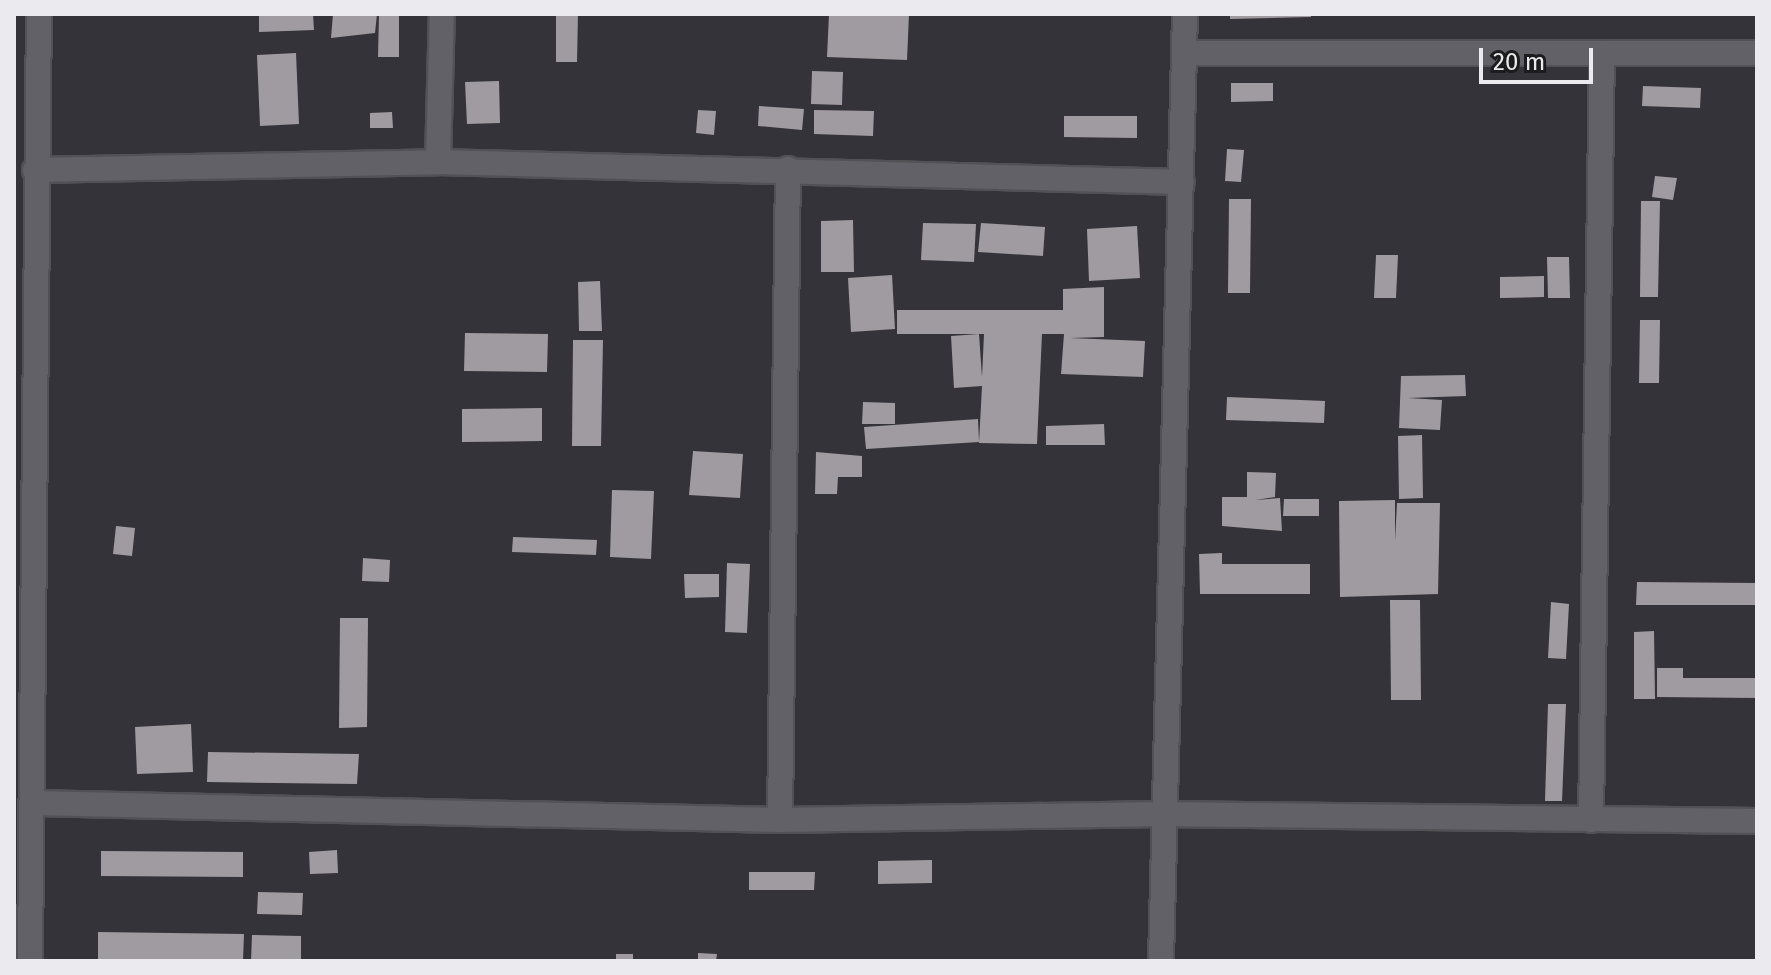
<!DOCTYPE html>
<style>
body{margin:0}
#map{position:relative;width:1771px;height:975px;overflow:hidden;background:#343339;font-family:"Fira Sans",sans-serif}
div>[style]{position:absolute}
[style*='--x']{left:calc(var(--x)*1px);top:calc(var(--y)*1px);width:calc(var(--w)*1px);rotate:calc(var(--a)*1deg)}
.building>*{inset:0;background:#a09ba0}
.roads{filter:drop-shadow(2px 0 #525156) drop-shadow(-2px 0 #525156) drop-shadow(0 2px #525156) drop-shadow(0 -2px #525156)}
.street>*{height:24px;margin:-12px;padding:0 12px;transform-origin:12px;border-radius:12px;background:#626167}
.secondary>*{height:24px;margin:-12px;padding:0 12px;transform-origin:12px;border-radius:12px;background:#626167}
span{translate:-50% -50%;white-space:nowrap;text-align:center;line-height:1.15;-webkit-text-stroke:8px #1c1b1e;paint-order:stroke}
.frame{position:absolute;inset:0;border:16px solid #ebeaee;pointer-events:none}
.scale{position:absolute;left:1479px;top:48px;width:114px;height:36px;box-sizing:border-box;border:4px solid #ebeaee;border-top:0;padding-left:10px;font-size:24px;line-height:28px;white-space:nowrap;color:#ebeaee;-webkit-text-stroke:6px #1c1b1e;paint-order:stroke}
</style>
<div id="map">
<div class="building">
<div style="clip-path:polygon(259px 14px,313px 14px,314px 30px,259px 32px)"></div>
<div style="clip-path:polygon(333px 14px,377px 14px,375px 33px,331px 38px)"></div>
<div style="clip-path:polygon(379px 14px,399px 14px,399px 57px,378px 57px)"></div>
<div style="clip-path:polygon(556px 14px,578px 14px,577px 62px,556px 62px)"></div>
<div style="clip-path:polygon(829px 14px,909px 14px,907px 60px,827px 57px)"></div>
<div style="clip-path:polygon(1230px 14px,1311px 14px,1311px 17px,1230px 19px)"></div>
<div style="clip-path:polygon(296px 53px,299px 124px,260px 126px,257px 55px)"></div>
<div style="clip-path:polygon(812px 71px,843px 72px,842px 105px,811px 104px)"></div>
<div style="clip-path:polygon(499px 81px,500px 123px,467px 124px,465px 82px)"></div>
<div style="clip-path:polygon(1231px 83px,1273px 83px,1273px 101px,1231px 102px)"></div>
<div style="clip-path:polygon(1643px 86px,1701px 88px,1700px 108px,1642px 106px)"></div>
<div style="clip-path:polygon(759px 106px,804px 109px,802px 130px,758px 126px)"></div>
<div style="clip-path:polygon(698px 110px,716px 111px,714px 135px,696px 133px)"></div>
<div style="clip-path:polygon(814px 110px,874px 111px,873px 136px,814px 134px)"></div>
<div style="clip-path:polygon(392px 112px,393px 128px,370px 128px,370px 113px)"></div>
<div style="clip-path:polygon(1064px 116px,1137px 116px,1137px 138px,1064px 137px)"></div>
<div style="clip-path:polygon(1227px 149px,1244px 150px,1241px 182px,1225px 181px)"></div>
<div style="clip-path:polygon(1655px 176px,1677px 178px,1673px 200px,1652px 197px)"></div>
<div style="clip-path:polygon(1229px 199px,1251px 199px,1250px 293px,1228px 293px)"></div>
<div style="clip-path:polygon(1641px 201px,1660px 201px,1658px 297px,1640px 297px)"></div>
<div style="clip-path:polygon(853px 220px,854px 272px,821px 272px,821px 221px)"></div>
<div style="clip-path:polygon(923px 223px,976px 224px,974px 262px,921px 260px)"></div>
<div style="clip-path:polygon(981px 223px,1045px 227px,1043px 256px,978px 252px)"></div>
<div style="clip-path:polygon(1137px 226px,1140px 278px,1089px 281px,1087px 229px)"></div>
<div style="clip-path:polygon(1376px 255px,1398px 255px,1396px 298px,1374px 298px)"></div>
<div style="clip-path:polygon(1547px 257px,1569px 257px,1570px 298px,1548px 298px)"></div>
<div style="clip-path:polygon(892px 275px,895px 329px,851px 332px,848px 278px)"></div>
<div style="clip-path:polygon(1544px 276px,1544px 297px,1500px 298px,1500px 277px)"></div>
<div style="clip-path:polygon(600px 281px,602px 331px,579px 331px,578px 282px)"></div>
<div style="clip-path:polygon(1104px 287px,1104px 337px,1070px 338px,1145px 341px,1143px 377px,1061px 374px,1064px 334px,1042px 334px,1037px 444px,979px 443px,982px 386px,954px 388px,951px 336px,979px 334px,982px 377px,984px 334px,897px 334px,897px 310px,1063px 310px,1063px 289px)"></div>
<div style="clip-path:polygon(1640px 320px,1660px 320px,1659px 383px,1639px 383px)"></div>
<div style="clip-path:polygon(465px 333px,548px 334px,547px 372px,464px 371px)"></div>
<div style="clip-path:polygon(573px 340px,603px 340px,601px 446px,572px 446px)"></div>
<div style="clip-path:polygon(1465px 375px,1466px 396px,1408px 398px,1442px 400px,1440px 430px,1399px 428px,1401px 376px)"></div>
<div style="clip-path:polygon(1227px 397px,1325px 401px,1324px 423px,1226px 420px)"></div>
<div style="clip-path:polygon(863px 402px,895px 403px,895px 424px,862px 424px)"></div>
<div style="clip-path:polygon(542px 408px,542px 441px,462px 442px,462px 409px)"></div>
<div style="clip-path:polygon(978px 419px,979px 442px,866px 449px,864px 427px)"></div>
<div style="clip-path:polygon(1104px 424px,1105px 445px,1046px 445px,1046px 426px)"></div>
<div style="clip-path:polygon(1422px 435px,1423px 498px,1399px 499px,1398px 436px)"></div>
<div style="clip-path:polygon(693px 451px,743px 454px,740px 498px,689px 495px)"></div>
<div style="clip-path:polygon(816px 452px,862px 456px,862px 477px,838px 477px,837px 494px,815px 494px)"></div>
<div style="clip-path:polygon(1247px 472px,1276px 473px,1275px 497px,1255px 500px,1280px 498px,1282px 531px,1222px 526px,1222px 497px,1247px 497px)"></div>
<div style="clip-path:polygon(612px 490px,654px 491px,651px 559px,610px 557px)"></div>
<div style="clip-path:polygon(1284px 499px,1319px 499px,1319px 516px,1283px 516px)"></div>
<div style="clip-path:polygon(1395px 500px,1395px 541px,1397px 503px,1440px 503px,1438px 594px,1340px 597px,1339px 501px)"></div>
<div style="clip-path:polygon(116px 526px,135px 528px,132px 556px,113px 554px)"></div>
<div style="clip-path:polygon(513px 537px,597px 540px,596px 555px,512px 552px)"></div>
<div style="clip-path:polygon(1222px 553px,1222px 564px,1310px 564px,1310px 594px,1200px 594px,1199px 554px)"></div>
<div style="clip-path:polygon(363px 558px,390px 560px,389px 582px,362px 581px)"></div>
<div style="clip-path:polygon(727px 563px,750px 564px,747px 633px,725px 632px)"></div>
<div style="clip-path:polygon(684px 574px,719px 574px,719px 597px,685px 598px)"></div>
<div style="clip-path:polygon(1637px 582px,1757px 583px,1757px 605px,1636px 605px)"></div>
<div style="clip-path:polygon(1390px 600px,1420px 600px,1421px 700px,1391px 700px)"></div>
<div style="clip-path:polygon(1551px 602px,1569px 604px,1566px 659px,1548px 658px)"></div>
<div style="clip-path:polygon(340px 618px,368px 618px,367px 727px,339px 728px)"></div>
<div style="clip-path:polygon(1654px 631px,1655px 699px,1634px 699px,1634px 632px)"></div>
<div style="clip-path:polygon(1657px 668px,1683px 668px,1683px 678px,1757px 678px,1757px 698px,1657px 697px)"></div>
<div style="clip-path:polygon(1548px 704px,1566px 704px,1562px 801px,1545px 801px)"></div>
<div style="clip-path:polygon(191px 724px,193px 772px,137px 774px,135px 727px)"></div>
<div style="clip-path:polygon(208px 752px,359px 754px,357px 784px,207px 782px)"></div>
<div style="clip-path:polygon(337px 850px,338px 873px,310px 874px,309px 852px)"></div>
<div style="clip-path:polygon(101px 851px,243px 852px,243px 877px,101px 876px)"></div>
<div style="clip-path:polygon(932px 860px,932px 883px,878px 884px,878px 861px)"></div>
<div style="clip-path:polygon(749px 872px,815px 872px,814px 890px,749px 890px)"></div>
<div style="clip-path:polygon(258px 892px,303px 893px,302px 915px,257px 914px)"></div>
<div style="clip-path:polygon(98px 932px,244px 934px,243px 961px,98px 961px)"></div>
<div style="clip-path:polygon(252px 935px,301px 936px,301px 961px,251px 961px)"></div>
<div style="clip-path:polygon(698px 953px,717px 954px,716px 961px,698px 961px)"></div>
<div style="clip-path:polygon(616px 954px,633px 954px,633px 961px,616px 961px)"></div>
</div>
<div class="roads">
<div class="street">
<div style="--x:1184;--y:53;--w:573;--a:0"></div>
<div style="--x:438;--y:162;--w:148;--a:-88.5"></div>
<div style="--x:35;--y:170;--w:403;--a:-1.1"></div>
<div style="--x:438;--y:162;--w:744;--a:1.54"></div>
<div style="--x:35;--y:803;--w:745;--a:1.31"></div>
<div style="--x:780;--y:820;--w:380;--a:-0.9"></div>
<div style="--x:1160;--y:814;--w:597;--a:0.67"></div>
<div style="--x:780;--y:820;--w:651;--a:-89.3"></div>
<div style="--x:1591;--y:820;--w:765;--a:-89.18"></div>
<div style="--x:1161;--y:961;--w:947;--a:-88.55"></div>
</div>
<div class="secondary">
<div style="--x:30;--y:961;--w:947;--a:-89.46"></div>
</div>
</div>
<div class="frame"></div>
<div class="scale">20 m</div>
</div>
